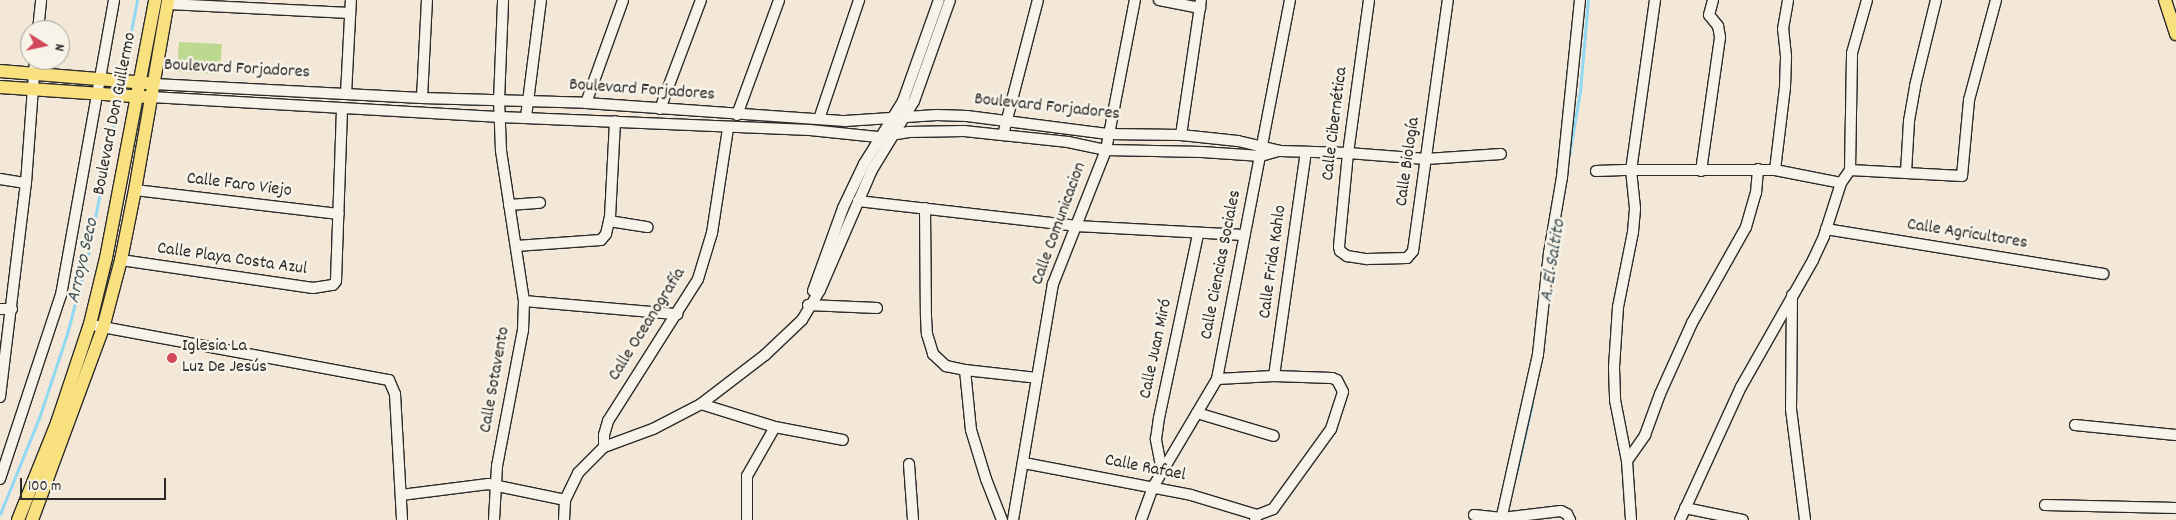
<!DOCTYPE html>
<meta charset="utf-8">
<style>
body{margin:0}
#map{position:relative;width:2176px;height:520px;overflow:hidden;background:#f3e7d7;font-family:Dekko,sans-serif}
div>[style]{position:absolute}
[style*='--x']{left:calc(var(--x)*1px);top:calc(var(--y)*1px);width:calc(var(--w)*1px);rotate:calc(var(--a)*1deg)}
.green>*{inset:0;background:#bdd88f}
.stream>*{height:3px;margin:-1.5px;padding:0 1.5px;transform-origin:1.5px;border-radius:1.5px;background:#91d8f3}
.roads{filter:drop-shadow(1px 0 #2b2b2b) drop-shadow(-1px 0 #2b2b2b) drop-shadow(0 1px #2b2b2b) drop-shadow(0 -1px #2b2b2b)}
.minor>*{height:10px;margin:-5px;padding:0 5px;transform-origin:5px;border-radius:5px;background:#f7f3e8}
.major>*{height:12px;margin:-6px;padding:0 6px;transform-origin:6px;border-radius:6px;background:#fae180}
.dots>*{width:14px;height:14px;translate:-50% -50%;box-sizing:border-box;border:2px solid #f7f3e8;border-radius:50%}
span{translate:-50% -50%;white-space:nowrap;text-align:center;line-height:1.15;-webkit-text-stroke:5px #f7f3e8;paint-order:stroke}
.street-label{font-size:18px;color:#2b2b2b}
.poi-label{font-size:18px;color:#2b2b2b}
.left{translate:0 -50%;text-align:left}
.water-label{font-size:19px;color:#44565d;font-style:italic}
.north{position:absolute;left:20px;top:20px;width:50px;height:50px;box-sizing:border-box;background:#f7f3e8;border:1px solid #a5a39c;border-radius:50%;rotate:100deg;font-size:14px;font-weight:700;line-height:20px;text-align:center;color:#2b2b2b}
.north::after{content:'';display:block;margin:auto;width:18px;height:22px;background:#d1495b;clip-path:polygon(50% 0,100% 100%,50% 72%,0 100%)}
.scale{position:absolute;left:20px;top:478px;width:146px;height:22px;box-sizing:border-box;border:2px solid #2b2b2b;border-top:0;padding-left:6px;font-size:15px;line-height:18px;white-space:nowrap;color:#2b2b2b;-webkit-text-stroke:4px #f7f3e8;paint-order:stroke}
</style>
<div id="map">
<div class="green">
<div style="clip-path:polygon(179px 42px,222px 44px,220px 74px,177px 72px)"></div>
</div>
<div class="stream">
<div style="--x:122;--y:78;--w:79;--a:-79.1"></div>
<div style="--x:1569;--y:156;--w:66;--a:-80.4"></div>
<div style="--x:1580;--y:91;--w:91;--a:-85"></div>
<div style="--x:1516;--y:474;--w:72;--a:-77.1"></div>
<div style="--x:0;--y:514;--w:104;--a:-67.9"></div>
<div style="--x:39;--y:418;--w:89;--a:-71.6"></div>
<div style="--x:67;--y:334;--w:83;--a:-75.3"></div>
<div style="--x:88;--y:254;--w:158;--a:-79"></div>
</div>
<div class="roads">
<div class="minor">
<div style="--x:1159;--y:0;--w:42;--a:11"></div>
<div style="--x:1369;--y:0;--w:154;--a:97.8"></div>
<div style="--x:1348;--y:153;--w:94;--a:95.5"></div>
<div style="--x:1339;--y:247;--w:4;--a:76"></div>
<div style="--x:1340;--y:251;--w:9;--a:36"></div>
<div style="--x:1347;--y:256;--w:20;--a:9"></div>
<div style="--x:1367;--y:259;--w:40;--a:-1.4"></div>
<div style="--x:1407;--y:258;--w:9;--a:-49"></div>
<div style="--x:1413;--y:251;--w:253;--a:-82.1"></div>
<div style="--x:1655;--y:0;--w:172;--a:98"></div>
<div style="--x:1631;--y:170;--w:144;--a:0"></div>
<div style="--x:1775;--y:170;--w:67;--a:11.1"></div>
<div style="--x:168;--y:4;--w:182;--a:2.8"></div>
<div style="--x:38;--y:30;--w:30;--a:-84"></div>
<div style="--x:154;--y:84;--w:268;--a:3"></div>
<div style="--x:422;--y:98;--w:164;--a:1.7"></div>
<div style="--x:586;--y:103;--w:260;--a:4"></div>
<div style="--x:845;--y:121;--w:92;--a:-3.7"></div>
<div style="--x:937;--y:115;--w:30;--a:2"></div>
<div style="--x:967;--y:116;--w:142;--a:7.3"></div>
<div style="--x:1108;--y:134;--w:73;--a:0.8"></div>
<div style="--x:1181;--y:135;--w:57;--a:6"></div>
<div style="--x:1238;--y:141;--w:43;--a:13.4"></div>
<div style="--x:1280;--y:151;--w:68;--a:1.7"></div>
<div style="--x:1348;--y:153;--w:78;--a:4.4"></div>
<div style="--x:1426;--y:159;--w:75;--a:-3.8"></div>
<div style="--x:346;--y:94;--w:94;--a:-87"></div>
<div style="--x:152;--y:97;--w:349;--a:3.3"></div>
<div style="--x:500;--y:117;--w:310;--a:2.4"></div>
<div style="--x:810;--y:130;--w:68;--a:5.9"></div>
<div style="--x:878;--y:137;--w:30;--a:-9"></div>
<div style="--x:908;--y:132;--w:56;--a:-1"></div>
<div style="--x:964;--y:131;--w:105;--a:6"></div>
<div style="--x:1068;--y:142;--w:39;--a:12"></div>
<div style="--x:1106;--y:150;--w:96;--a:1.2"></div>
<div style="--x:1202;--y:152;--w:59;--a:3.9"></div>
<div style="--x:1261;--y:156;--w:19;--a:-16"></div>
<div style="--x:422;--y:98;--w:98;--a:-87.1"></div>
<div style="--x:586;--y:103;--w:109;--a:-70.2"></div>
<div style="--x:660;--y:109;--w:116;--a:-69.4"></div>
<div style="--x:737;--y:115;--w:122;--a:-69.9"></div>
<div style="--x:526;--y:117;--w:118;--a:-82.7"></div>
<div style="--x:819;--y:119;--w:126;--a:-71.4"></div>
<div style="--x:1003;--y:135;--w:139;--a:-75.5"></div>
<div style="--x:1181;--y:135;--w:136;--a:-81.6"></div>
<div style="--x:1775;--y:170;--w:84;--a:-83.1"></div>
<div style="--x:1785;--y:87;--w:31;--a:-88"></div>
<div style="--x:1786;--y:56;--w:27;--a:-96"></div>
<div style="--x:1783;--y:29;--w:29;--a:-80"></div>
<div style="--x:1850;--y:170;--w:112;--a:3.1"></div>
<div style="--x:1962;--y:176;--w:76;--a:-84.7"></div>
<div style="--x:1969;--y:100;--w:104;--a:-74.9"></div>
<div style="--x:1596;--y:171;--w:35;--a:-2"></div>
<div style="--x:1631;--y:170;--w:39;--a:84"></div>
<div style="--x:1635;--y:209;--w:23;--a:95"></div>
<div style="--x:1633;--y:232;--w:76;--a:101.3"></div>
<div style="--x:1618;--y:307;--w:61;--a:93.8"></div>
<div style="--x:1614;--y:368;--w:32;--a:88"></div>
<div style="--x:1615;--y:400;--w:62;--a:78.9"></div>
<div style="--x:1627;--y:461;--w:59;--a:86.1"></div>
<div style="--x:1701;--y:171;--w:135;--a:-81.9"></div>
<div style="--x:1720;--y:37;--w:11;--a:-100"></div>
<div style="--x:1718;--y:26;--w:14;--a:-129"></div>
<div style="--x:1709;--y:15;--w:16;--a:-75"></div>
<div style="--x:1906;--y:172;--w:51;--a:-86.6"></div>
<div style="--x:1909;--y:121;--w:36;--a:-80"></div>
<div style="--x:1915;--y:86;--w:89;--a:-76.3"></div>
<div style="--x:0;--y:179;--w:26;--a:9"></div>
<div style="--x:135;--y:190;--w:205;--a:6.7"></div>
<div style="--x:858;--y:201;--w:219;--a:6.5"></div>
<div style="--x:1076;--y:226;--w:168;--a:3.1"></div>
<div style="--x:509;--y:205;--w:31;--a:-4"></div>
<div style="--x:925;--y:208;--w:109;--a:89.5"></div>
<div style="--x:926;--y:317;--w:17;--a:87"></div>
<div style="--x:927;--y:334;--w:21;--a:73"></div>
<div style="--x:933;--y:354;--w:18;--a:43"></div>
<div style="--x:946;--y:366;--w:19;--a:12"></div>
<div style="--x:965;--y:370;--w:72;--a:6.3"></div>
<div style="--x:609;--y:221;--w:39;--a:9"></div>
<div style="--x:1826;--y:229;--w:281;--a:9.2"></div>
<div style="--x:516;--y:246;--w:85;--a:-4"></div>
<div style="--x:601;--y:240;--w:8;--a:-50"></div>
<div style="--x:606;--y:234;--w:17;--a:-77"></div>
<div style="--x:610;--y:217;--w:96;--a:-87"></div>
<div style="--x:121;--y:260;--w:194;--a:8.3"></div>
<div style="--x:313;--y:288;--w:20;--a:-9"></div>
<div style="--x:333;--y:285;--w:5;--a:-53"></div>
<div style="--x:336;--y:281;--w:172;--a:-88"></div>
<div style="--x:813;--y:291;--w:88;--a:-70.1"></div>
<div style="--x:843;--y:208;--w:49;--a:-64.5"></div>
<div style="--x:864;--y:164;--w:74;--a:-58.2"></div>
<div style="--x:903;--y:101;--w:107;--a:-70.4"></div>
<div style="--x:1792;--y:295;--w:114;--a:90.5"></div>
<div style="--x:1791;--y:409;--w:112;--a:82.8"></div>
<div style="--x:524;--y:301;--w:154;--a:4.9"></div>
<div style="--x:808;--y:305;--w:69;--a:2.5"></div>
<div style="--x:0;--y:309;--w:12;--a:0"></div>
<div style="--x:97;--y:326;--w:297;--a:10.5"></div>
<div style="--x:389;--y:380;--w:15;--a:67"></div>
<div style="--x:395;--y:394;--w:126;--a:86.8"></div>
<div style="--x:965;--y:370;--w:60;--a:84.3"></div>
<div style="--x:971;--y:430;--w:51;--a:73"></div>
<div style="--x:986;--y:479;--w:44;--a:68.7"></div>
<div style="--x:1274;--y:376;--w:226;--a:-81.9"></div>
<div style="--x:1217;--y:379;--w:57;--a:-3"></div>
<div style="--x:1274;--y:376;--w:58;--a:2"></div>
<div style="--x:1332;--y:378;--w:5;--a:22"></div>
<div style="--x:1337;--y:380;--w:13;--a:63"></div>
<div style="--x:1343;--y:392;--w:39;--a:108"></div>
<div style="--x:1331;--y:429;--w:99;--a:125.9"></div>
<div style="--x:1273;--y:509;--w:17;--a:159"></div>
<div style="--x:1257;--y:515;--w:5;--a:112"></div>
<div style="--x:0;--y:397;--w:216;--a:-83.1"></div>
<div style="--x:26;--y:183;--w:123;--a:-85.8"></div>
<div style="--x:701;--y:404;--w:77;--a:17.3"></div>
<div style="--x:775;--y:427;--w:69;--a:10.8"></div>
<div style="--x:1197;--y:413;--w:80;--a:16.6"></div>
<div style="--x:2075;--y:425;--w:101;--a:5.7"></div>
<div style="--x:604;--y:447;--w:12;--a:-90"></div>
<div style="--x:604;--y:435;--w:15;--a:-74"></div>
<div style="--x:608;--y:421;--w:168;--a:-57.6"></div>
<div style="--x:698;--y:279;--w:48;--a:-73.1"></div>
<div style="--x:712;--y:233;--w:105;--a:-81.3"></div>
<div style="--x:1627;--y:461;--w:32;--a:-55"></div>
<div style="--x:1645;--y:435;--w:44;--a:-69.9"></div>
<div style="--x:1660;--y:394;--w:78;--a:-65.7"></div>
<div style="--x:1692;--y:323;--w:110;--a:-60.6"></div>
<div style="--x:1746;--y:227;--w:35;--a:-74"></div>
<div style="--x:1756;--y:193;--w:24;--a:-85"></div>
<div style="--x:1024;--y:463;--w:170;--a:10.8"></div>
<div style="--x:1191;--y:495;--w:69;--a:16.9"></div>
<div style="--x:909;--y:464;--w:56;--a:85.9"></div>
<div style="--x:1162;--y:471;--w:33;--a:-101"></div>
<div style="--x:1156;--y:439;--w:21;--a:-82"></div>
<div style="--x:1159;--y:418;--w:188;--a:-78"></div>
<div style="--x:0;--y:479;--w:194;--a:-71.7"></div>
<div style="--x:61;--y:295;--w:300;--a:-79.8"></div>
<div style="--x:401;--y:495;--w:88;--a:-7.2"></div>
<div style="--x:488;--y:484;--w:79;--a:11.7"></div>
<div style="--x:2045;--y:505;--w:131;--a:1.3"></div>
<div style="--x:1685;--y:508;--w:59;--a:11.7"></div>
<div style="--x:1474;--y:515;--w:28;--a:6"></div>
<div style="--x:1502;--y:518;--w:59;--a:-6.8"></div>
<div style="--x:1561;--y:511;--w:7;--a:27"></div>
<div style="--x:1567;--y:514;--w:7;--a:63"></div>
<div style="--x:494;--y:520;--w:54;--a:-86.8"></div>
<div style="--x:497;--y:466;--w:138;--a:-79.2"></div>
<div style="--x:523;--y:330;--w:29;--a:-88"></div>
<div style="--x:524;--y:301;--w:153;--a:-98.7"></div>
<div style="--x:501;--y:150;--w:49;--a:-92.3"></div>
<div style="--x:499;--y:101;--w:101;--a:-87.7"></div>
<div style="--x:564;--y:520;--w:20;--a:-87"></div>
<div style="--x:565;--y:500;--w:30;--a:-64"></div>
<div style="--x:578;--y:473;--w:37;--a:-45"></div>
<div style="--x:604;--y:447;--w:52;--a:-20.2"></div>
<div style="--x:653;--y:429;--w:54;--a:-27.5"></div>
<div style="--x:701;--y:404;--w:81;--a:-37.4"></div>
<div style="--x:765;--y:355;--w:51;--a:-43.4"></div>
<div style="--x:802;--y:320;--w:35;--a:-59"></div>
<div style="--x:820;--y:290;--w:131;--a:-66.6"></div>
<div style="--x:872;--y:170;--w:81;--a:-58.7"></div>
<div style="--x:914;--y:101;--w:107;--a:-70.4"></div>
<div style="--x:747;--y:520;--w:44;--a:-90"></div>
<div style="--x:747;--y:476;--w:56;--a:-60.3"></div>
<div style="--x:1013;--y:520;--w:239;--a:-80.4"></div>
<div style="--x:1053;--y:284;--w:144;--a:-68.4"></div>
<div style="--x:1106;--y:150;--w:153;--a:-79.1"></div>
<div style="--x:1141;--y:520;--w:35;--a:-70"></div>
<div style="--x:1153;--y:487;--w:126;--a:-59.3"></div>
<div style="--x:1217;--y:379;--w:386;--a:-79.1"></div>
<div style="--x:1501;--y:520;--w:170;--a:-77.4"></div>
<div style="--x:1538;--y:354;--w:102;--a:-83.8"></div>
<div style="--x:1549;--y:253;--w:77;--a:-80.3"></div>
<div style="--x:1562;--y:177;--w:178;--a:-84.2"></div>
<div style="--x:1680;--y:520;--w:146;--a:-65.4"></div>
<div style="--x:1741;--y:387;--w:146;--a:-60.4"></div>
<div style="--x:1813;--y:260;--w:26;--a:-65"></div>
<div style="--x:1824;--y:236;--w:56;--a:-72.2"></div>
<div style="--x:1841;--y:183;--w:16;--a:-55"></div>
<div style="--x:1850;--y:170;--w:117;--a:-89"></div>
<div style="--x:1852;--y:53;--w:55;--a:-74.2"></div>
</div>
<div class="major">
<div style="--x:2165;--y:0;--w:36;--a:72"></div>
<div style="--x:0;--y:71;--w:147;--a:4.7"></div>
<div style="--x:0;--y:87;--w:145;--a:3.9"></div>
<div style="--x:18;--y:520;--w:105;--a:-68.1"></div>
<div style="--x:57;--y:423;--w:104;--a:-71.6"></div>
<div style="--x:90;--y:324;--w:68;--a:-76.4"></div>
<div style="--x:106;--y:258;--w:263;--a:-79.2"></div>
<div style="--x:32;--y:520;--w:205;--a:-69.7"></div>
<div style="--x:103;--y:328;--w:70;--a:-75.2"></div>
<div style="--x:121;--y:260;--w:71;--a:-78.7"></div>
<div style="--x:135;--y:190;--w:193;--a:-80.1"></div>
</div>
</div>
<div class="dots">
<div style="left:172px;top:358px;background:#d1495b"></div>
</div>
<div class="street-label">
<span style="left:237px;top:70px;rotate:3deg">Boulevard Forjadores</span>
<span style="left:642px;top:91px;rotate:4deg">Boulevard Forjadores</span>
<span style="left:1047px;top:108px;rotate:6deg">Boulevard Forjadores</span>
<span style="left:116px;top:114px;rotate:-79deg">Boulevard Don Guillermo</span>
<span style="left:1336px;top:124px;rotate:-83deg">Calle Cibernética</span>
<span style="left:1409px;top:162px;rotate:-82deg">Calle Biología</span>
<span style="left:239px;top:186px;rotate:7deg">Calle Faro Viejo</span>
<span style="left:1060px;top:224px;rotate:-70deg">Calle Comunicacion</span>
<span style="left:1967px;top:235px;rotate:9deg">Calle Agricultores</span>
<span style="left:232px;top:260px;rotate:8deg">Calle Playa Costa Azul</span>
<span style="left:1274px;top:262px;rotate:-82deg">Calle Frida Kahlo</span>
<span style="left:1222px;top:265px;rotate:-79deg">Calle Ciencias Sociales</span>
<span style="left:648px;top:325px;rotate:-58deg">Calle Oceanografía</span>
<span style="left:1157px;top:349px;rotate:-78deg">Calle Juan Miró</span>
<span style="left:496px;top:380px;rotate:-80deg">Calle Sotavento</span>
<span style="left:1145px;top:469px;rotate:11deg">Calle Rafael</span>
</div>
<div class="poi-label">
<span class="left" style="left:182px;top:358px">Iglesia La<br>Luz De Jesús</span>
</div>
<div class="water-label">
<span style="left:84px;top:261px;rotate:-77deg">Arroyo Seco</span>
<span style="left:1554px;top:261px;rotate:-81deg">A. El Saltito</span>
</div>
<div class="north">N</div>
<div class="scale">100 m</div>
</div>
